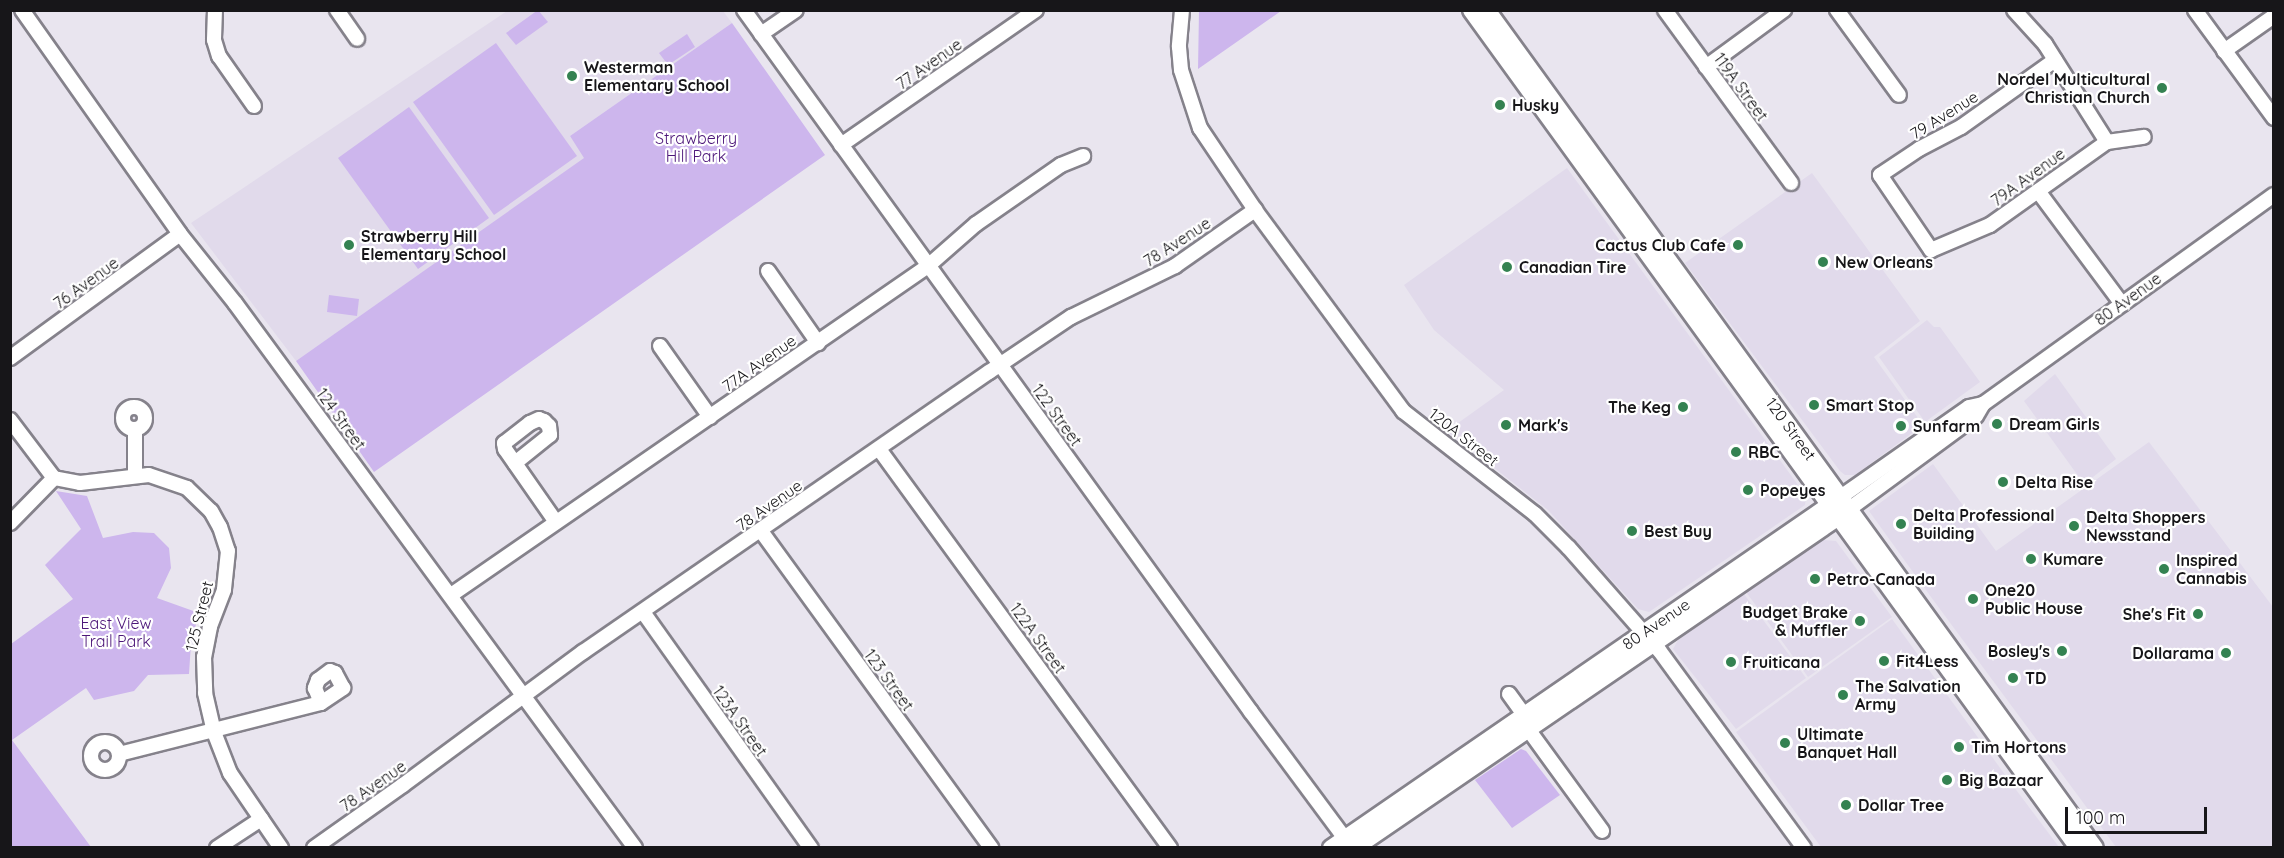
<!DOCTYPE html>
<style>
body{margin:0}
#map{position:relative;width:2284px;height:858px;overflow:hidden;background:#e9e5ef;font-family:Quicksand,sans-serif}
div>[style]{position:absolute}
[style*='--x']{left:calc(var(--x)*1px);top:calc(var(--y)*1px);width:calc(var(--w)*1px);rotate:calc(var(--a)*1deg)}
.built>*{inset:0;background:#e1daeb}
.green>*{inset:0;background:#cdb6ed}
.roads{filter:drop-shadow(2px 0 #85828b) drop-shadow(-2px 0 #85828b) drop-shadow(0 2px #85828b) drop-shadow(0 -2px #85828b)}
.minor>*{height:14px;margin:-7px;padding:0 7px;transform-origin:7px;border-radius:7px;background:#fff}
.minor>.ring{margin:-7px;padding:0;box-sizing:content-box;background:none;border:14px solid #fff;border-radius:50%}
.major>*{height:16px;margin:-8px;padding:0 8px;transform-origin:8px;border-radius:8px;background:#fff}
.dots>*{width:16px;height:16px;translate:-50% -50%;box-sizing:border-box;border:3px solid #fff;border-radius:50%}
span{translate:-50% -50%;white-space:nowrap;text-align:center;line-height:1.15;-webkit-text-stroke:4.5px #fff;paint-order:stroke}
.street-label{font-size:16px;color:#171619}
.poi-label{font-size:16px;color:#171619;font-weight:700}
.left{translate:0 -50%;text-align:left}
.right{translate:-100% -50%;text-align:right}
.park-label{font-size:16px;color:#4c1679}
.frame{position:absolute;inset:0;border:12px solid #171619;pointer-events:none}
.scale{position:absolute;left:2065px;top:807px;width:142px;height:27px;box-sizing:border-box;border:3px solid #171619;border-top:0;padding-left:8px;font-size:18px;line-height:21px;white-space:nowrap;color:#171619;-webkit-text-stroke:4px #fff;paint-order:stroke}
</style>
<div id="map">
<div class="built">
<div style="clip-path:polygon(507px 11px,723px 11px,732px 23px,570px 136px,585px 158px,296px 361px,191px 223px)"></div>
<div style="clip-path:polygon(1567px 168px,1806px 496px,1805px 505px,1649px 612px,1638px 609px,1548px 510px,1447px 431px,1504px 390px,1434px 330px,1404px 285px)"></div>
<div style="clip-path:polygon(1812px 173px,1920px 321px,1874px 357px,1923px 425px,1855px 475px,1845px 475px,1840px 471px,1685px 263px)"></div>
<div style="clip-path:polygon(1927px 320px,1934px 327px,1940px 327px,1980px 382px,1925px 422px,1879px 357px)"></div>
<div style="clip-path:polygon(2055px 374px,2116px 459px,2084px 484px,2024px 401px)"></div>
<div style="clip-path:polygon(2149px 442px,2273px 607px,2273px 847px,2116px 847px,1931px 597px,1971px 568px,1931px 597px,1869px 511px,1933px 464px,1996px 551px)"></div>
<div style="clip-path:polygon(1823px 540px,1836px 541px,1892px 617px,1808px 677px,1746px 592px)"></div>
<div style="clip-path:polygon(1744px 594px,1806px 678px,1736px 729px,1673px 649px,1678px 640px)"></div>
<div style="clip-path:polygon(1892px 619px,2011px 783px,2059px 847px,1821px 847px,1736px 732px)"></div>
</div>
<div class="green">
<div style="clip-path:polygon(538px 10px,548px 22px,516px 45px,506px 33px)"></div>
<div style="clip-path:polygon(1199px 11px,1199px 10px,1281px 11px,1198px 69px)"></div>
<div style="clip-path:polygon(732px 23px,825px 155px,374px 472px,296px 361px,584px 158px,570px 136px)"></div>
<div style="clip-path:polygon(687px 34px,695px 47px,668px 65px,659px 53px)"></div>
<div style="clip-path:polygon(496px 43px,577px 156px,494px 215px,413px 102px)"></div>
<div style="clip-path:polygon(409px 107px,489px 218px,418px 269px,338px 158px)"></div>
<div style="clip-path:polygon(329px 295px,359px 299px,357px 316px,327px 312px)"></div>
<div style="clip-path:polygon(56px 491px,87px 496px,103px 538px,133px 532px,154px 533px,169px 548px,171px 568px,157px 598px,199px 613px,191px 643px,189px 674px,148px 675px,134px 691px,94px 700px,86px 688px,12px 740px,91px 847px,11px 847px,11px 644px,73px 599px,45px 565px,81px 529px)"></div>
<div style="clip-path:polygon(1521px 749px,1526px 751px,1560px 795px,1512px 828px,1475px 780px)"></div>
</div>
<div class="roads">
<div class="minor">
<div style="--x:22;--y:10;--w:274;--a:54.8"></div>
<div style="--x:180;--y:234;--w:88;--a:51.4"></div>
<div style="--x:235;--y:303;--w:676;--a:53.72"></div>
<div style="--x:215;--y:10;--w:30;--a:92"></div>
<div style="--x:214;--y:40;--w:17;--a:73"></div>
<div style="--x:219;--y:56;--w:61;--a:55"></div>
<div style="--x:337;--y:10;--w:35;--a:55"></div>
<div style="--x:744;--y:10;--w:866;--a:54.16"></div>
<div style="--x:1251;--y:712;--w:156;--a:53.4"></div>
<div style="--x:1182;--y:10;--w:37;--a:95"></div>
<div style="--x:1179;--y:47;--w:23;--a:85"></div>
<div style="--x:1181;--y:70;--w:61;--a:71.9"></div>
<div style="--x:1200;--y:128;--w:99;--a:56.1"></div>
<div style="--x:1255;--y:210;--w:250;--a:53.6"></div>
<div style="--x:1403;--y:411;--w:167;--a:38"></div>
<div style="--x:1535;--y:514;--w:48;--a:45"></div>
<div style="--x:1569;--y:548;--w:136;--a:48.6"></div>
<div style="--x:1659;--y:650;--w:245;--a:53.8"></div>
<div style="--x:1665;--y:10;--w:214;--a:53.9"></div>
<div style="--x:1837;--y:10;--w:105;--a:53.9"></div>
<div style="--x:2014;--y:10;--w:46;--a:47.6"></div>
<div style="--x:2045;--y:44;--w:116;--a:57.7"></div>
<div style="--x:2195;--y:10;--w:134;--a:53.8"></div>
<div style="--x:761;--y:34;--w:42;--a:-34.4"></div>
<div style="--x:2224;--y:51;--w:61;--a:-35"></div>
<div style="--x:2055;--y:60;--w:115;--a:144.5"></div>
<div style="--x:1961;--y:127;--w:47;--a:152.4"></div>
<div style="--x:1919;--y:149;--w:47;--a:146.3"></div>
<div style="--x:1880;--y:175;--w:91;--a:55.8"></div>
<div style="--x:1931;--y:250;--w:64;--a:-23"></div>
<div style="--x:1990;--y:225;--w:143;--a:-35.4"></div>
<div style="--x:2107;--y:142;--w:37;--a:-8"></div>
<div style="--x:1706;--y:67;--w:97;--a:-36.2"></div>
<div style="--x:841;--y:145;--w:237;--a:-34.7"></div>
<div style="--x:2038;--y:191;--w:141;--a:53.4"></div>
<div style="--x:768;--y:271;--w:88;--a:55.2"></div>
<div style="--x:660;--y:346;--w:87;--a:54.8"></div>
<div style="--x:10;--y:358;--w:210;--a:-36.1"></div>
<div class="ring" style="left:123px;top:407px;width:8px;height:8px"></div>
<div style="--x:10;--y:420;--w:73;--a:52.8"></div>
<div style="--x:54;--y:478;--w:26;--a:11"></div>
<div style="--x:80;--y:483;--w:69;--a:-6.6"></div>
<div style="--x:149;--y:475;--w:40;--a:18.9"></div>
<div style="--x:187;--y:488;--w:33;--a:44"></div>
<div style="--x:211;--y:511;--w:18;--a:61"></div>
<div style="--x:220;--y:527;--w:25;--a:72"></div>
<div style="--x:228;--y:551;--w:39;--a:96"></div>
<div style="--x:224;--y:590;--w:40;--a:111"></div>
<div style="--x:210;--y:627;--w:31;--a:101"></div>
<div style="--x:204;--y:657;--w:36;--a:88"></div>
<div style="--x:205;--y:693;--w:40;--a:77"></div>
<div style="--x:214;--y:732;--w:44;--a:68.7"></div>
<div style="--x:230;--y:773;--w:91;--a:55.8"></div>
<div style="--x:135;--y:430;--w:45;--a:90"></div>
<div style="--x:879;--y:449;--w:494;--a:53.9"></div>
<div style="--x:515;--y:463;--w:45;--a:-38.7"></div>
<div style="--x:550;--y:435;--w:9;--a:-96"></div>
<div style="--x:549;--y:426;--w:7;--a:-135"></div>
<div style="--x:544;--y:421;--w:5;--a:-158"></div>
<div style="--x:539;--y:419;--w:10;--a:156"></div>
<div style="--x:530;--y:423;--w:33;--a:142"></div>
<div style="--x:504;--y:443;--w:6;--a:81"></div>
<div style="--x:505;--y:449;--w:89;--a:55.1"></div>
<div style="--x:1832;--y:503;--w:167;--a:-35"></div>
<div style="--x:1969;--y:407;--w:14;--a:-12"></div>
<div style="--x:1983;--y:404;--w:358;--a:-35.7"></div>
<div style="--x:1841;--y:515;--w:167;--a:-36.3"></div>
<div style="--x:1976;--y:416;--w:14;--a:-60"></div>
<div style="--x:10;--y:523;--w:63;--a:-45.6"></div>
<div style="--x:761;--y:531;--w:392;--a:54"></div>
<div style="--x:451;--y:595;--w:579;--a:-34.6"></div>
<div style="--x:928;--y:266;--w:64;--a:-41.2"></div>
<div style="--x:976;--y:224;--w:103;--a:-34.8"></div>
<div style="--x:1061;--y:165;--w:24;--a:-22"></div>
<div style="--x:643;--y:612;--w:290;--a:54.6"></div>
<div style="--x:1509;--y:694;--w:26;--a:54"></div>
<div style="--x:1528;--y:729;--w:126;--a:54"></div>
<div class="ring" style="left:91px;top:742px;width:14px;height:14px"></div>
<div style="--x:119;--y:754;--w:208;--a:-14.2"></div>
<div style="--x:321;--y:703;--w:27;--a:-34"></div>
<div style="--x:343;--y:688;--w:17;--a:-118"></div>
<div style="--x:335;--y:673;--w:5;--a:-158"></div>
<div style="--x:330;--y:671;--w:15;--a:143"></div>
<div style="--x:318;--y:680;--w:9;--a:111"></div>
<div style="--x:315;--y:688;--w:16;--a:68"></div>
<div style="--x:217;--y:848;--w:53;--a:-33.4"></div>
<div style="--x:314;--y:848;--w:109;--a:-35.3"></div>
<div style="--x:403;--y:785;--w:224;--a:-36.5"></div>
<div style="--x:583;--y:652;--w:493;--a:-34.6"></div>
<div style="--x:989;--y:372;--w:99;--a:-33.9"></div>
<div style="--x:1071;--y:317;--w:116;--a:-26.1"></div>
<div style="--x:1175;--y:266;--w:98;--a:-35"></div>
</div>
<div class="major">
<div style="--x:1471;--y:10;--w:1035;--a:54.08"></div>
<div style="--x:1487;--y:10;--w:1035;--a:54.04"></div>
<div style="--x:1331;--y:848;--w:603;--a:-34.53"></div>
<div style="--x:1355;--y:848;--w:584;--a:-34.4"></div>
</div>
</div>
<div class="dots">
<div style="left:572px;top:76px;background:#348251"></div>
<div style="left:2162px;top:88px;background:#348251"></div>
<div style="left:1500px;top:105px;background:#348251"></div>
<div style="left:349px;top:245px;background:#348251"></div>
<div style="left:1738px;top:245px;background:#348251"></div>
<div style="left:1823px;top:262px;background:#348251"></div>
<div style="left:1507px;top:267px;background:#348251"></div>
<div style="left:1814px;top:405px;background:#348251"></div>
<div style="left:1683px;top:407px;background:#348251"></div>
<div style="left:1997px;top:424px;background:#348251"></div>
<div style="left:1506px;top:425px;background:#348251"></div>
<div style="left:1901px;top:426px;background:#348251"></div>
<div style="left:1736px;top:452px;background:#348251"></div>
<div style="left:2003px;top:482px;background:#348251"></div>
<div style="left:1748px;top:490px;background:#348251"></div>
<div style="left:1901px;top:524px;background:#348251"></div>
<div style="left:2074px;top:526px;background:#348251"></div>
<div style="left:1632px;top:531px;background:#348251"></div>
<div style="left:2031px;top:559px;background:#348251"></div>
<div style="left:2164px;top:569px;background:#348251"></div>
<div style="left:1815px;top:579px;background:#348251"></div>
<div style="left:1973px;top:599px;background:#348251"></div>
<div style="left:2198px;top:614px;background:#348251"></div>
<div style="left:1860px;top:621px;background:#348251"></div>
<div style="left:2062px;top:651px;background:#348251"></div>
<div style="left:2226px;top:653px;background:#348251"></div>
<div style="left:1884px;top:661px;background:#348251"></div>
<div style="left:1731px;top:662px;background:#348251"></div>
<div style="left:2013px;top:678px;background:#348251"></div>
<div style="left:1843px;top:695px;background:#348251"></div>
<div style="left:1785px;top:743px;background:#348251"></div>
<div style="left:1959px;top:747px;background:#348251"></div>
<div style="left:1947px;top:780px;background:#348251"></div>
<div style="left:1846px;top:805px;background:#348251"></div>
</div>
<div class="street-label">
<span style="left:929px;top:64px;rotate:-35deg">77 Avenue</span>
<span style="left:1741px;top:87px;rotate:54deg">119A Street</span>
<span style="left:1944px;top:115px;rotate:-32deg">79 Avenue</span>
<span style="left:2028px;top:177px;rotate:-36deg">79A Avenue</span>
<span style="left:1177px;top:242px;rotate:-33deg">78 Avenue</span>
<span style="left:86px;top:283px;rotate:-36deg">76 Avenue</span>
<span style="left:2128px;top:299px;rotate:-36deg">80 Avenue</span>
<span style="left:759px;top:363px;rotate:-35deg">77A Avenue</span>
<span style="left:1057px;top:415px;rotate:54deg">122 Street</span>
<span style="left:341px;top:419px;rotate:54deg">124 Street</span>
<span style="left:1791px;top:429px;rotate:54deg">120 Street</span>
<span style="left:1464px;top:437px;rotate:38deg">120A Street</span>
<span style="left:769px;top:505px;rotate:-35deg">78 Avenue</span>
<span style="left:199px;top:616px;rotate:-76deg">125 Street</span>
<span style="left:1656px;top:624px;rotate:-34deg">80 Avenue</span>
<span style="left:1038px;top:638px;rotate:54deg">122A Street</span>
<span style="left:889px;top:680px;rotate:54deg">123 Street</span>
<span style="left:740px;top:721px;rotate:55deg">123A Street</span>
<span style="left:373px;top:786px;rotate:-35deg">78 Avenue</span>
</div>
<div class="poi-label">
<span class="left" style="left:584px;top:76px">Westerman<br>Elementary School</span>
<span class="right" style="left:2150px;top:88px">Nordel Multicultural<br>Christian Church</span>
<span class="left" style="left:1512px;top:105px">Husky</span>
<span class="left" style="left:361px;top:245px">Strawberry Hill<br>Elementary School</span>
<span class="right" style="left:1726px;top:245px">Cactus Club Cafe</span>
<span class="left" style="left:1835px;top:262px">New Orleans</span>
<span class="left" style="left:1519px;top:267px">Canadian Tire</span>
<span class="left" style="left:1826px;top:405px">Smart Stop</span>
<span class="right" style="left:1671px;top:407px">The Keg</span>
<span class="left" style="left:2009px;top:424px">Dream Girls</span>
<span class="left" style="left:1518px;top:425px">Mark's</span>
<span class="left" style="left:1913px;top:426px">Sunfarm</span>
<span class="left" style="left:1748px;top:452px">RBC</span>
<span class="left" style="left:2015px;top:482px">Delta Rise</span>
<span class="left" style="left:1760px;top:490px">Popeyes</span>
<span class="left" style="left:1913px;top:524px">Delta Professional<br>Building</span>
<span class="left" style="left:2086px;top:526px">Delta Shoppers<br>Newsstand</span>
<span class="left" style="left:1644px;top:531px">Best Buy</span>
<span class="left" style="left:2043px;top:559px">Kumare</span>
<span class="left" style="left:2176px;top:569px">Inspired<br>Cannabis</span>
<span class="left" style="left:1827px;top:579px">Petro-Canada</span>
<span class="left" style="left:1985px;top:599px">One20<br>Public House</span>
<span class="right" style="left:1848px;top:621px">Budget Brake<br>&amp; Muffler</span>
<span class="right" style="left:2186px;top:614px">She's Fit</span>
<span class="right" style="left:2050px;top:651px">Bosley's</span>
<span class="right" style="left:2214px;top:653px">Dollarama</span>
<span class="left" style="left:1896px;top:661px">Fit4Less</span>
<span class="left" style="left:1743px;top:662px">Fruiticana</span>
<span class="left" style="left:2025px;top:678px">TD</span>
<span class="left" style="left:1855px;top:695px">The Salvation<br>Army</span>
<span class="left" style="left:1797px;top:743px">Ultimate<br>Banquet Hall</span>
<span class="left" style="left:1971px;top:747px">Tim Hortons</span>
<span class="left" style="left:1959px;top:780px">Big Bazaar</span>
<span class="left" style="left:1858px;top:805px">Dollar Tree</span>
</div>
<div class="park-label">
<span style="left:696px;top:147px">Strawberry<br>Hill Park</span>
<span style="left:116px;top:632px">East View<br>Trail Park</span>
</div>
<div class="frame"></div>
<div class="scale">100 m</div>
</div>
